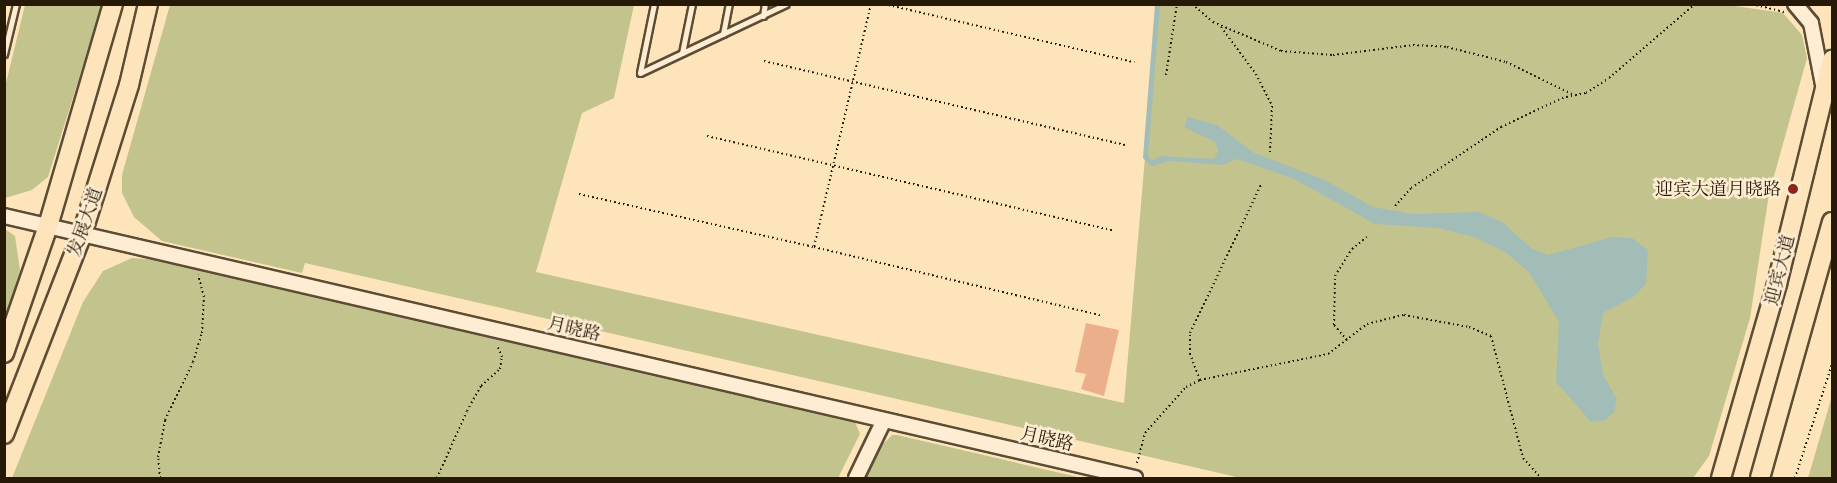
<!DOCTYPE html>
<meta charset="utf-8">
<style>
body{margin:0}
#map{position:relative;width:1837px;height:483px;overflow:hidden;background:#fde4ba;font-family:Alegreya,"Noto Serif SC",serif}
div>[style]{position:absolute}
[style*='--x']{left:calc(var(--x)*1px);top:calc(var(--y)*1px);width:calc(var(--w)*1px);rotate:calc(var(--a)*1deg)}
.green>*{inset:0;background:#c3c38d}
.water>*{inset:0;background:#a2bdb8}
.stream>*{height:4.5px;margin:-2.25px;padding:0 2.25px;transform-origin:2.25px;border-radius:2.25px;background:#a2bdb8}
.building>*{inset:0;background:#ecaf8b}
.path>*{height:2px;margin-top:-1px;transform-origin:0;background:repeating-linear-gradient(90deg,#261907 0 1.5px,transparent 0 4.5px)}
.roads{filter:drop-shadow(2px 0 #5c4c34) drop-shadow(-2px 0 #5c4c34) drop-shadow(0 2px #5c4c34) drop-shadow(0 -2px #5c4c34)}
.service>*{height:5px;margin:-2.5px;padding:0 2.5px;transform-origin:2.5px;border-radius:2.5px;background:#feedd2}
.tertiary>*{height:14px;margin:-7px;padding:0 7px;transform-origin:7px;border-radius:7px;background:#feedd2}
.primary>*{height:18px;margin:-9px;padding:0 9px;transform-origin:9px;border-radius:9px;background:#fde4ba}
.trunk>*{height:18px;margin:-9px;padding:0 9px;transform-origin:9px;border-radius:9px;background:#fde4ba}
.dots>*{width:16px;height:16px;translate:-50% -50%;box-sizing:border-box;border:3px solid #feedd2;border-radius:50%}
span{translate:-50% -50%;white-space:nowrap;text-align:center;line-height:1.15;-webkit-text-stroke:5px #feedd2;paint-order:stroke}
.poi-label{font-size:18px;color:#261907}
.right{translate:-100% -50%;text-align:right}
.street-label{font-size:18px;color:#261907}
.frame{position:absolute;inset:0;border:6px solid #261907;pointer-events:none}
</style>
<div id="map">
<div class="green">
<div style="clip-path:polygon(25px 5px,102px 5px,48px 177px,32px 190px,5px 198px,5px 87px)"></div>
<div style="clip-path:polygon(170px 5px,634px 5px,614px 98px,582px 113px,536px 272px,1124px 403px,1158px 5px,1728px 5px,1783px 13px,1802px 35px,1807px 58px,1769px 194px,1750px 318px,1709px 456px,1693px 478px,1241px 478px,305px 263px,302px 273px,162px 241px,134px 217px,122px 193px,122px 175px)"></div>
<div style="clip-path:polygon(5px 229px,15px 236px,20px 270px,5px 323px)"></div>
<div style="clip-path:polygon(132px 258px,177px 261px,853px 417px,860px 434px,838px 478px,12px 478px,83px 302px,103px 271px)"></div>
<div style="clip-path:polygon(1832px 396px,1832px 478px,1808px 478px)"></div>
<div style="clip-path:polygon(892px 435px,897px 435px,1082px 478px,866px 478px,881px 446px)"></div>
</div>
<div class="water">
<div style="clip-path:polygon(1188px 117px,1217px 125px,1254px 153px,1325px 180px,1373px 207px,1413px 214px,1479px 212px,1502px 222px,1531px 248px,1548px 255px,1612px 237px,1632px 238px,1648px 250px,1646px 284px,1633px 297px,1603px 313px,1598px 344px,1603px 375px,1617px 399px,1614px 412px,1605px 420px,1591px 422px,1556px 382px,1559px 322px,1529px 272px,1505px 252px,1474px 237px,1438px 228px,1375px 224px,1294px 179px,1237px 159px,1222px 165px,1170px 161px,1152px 166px,1151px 161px,1161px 156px,1214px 159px,1218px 151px,1215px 142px,1184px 127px)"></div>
</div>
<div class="stream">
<div style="--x:1151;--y:163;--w:8;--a:-135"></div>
<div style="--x:1145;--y:157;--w:153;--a:-85.5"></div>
</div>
<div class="building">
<div style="clip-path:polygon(1086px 323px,1119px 330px,1104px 396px,1081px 389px,1086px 374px,1075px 372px)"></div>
</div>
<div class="path">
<div style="--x:871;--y:4;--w:250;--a:103.2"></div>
<div style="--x:814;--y:247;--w:294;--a:13.4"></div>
<div style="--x:884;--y:4;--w:257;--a:13.1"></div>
<div style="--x:1192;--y:4;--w:28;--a:41"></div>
<div style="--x:1213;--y:22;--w:74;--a:23.1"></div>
<div style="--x:1281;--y:51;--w:52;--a:4.4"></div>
<div style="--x:1333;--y:55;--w:81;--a:-7.1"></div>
<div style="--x:1413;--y:45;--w:34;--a:3"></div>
<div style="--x:1447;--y:47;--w:61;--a:14.3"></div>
<div style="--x:1506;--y:62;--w:76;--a:25.9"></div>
<div style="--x:1752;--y:4;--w:33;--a:14"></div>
<div style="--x:1221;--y:27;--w:59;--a:53.3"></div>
<div style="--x:1256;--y:74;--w:36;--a:63"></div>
<div style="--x:1272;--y:106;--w:46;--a:92.5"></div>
<div style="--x:764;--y:61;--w:372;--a:13.1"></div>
<div style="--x:1166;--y:75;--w:72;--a:-81.2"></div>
<div style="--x:707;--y:136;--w:416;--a:13.1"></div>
<div style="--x:579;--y:194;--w:241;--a:12.7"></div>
<div style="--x:1395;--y:206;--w:24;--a:-48"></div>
<div style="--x:1411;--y:188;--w:109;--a:-34.1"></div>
<div style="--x:1501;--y:127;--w:68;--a:-25.4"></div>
<div style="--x:1562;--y:98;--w:25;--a:-12"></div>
<div style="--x:1586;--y:93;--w:27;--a:-33"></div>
<div style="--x:1609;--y:78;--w:113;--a:-40.7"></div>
<div style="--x:1347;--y:340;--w:20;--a:-131"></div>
<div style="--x:1334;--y:325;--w:49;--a:-88.8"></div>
<div style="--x:1335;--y:276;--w:32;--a:-58"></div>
<div style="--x:1352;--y:249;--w:19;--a:-39"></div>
<div style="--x:1200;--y:380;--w:28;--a:-111"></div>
<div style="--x:1190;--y:354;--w:21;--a:-90"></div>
<div style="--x:1190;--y:333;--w:166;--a:-64.4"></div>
<div style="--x:1137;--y:463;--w:31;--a:-75"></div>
<div style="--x:1145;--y:433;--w:62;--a:-48.3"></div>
<div style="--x:1186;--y:387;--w:16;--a:-27"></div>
<div style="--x:1200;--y:380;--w:131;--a:-11.5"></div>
<div style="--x:1328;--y:354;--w:49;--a:-37.6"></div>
<div style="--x:1367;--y:324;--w:38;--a:-14"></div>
<div style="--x:1404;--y:315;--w:66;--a:10.5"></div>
<div style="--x:1469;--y:327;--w:24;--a:22"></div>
<div style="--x:1491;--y:336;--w:126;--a:75.3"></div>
<div style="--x:1523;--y:458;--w:27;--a:48"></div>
<div style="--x:160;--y:478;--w:21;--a:-95"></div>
<div style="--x:158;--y:457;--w:38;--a:-79"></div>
<div style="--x:165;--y:420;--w:64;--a:-64.2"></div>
<div style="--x:193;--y:362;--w:30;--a:-73"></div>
<div style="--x:202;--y:333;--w:36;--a:-87"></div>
<div style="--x:204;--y:297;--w:23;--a:-105"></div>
<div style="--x:437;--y:478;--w:73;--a:-65.9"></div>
<div style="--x:467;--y:411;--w:29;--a:-61"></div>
<div style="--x:481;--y:386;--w:25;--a:-42"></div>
<div style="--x:500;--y:369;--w:12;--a:-81"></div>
<div style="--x:502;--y:357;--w:13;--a:-113"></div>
<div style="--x:1795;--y:478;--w:120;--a:-72"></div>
</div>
<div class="roads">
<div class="service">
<div style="--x:654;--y:4;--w:70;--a:101.5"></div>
<div style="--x:640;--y:73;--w:161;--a:-25.3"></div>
<div style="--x:763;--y:16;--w:12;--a:-81"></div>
<div style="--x:723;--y:34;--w:31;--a:-79"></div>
<div style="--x:682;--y:53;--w:50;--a:-78.5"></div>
<div style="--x:4;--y:54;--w:51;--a:-76.5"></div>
</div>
<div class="tertiary">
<div style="--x:1795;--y:4;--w:25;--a:50"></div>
<div style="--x:1811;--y:23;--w:63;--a:79"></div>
<div style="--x:4;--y:216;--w:1161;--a:13.04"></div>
<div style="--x:856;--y:478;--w:64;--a:-64.2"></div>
</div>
<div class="primary">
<div style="--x:4;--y:353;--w:134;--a:-70.9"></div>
<div style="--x:48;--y:226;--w:231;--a:-73.7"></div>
<div style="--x:4;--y:434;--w:215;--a:-68.7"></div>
<div style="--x:82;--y:234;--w:156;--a:-72.5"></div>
<div style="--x:129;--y:85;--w:83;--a:-76.8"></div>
</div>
<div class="trunk">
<div style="--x:1721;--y:478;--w:202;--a:-73.9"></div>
<div style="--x:1777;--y:284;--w:231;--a:-76.2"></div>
<div style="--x:1760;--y:478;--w:266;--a:-74.3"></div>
</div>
</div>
<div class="dots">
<div style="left:1793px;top:189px;background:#8f2418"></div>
</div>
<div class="poi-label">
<span class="right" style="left:1781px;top:189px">迎宾大道月晓路</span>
</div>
<div class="street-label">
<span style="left:85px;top:222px;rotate:-71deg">发展大道</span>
<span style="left:1780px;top:270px;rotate:-76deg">迎宾大道</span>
<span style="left:574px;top:329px;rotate:13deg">月晓路</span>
<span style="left:1047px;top:439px;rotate:13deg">月晓路</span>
</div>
<div class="frame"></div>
</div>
